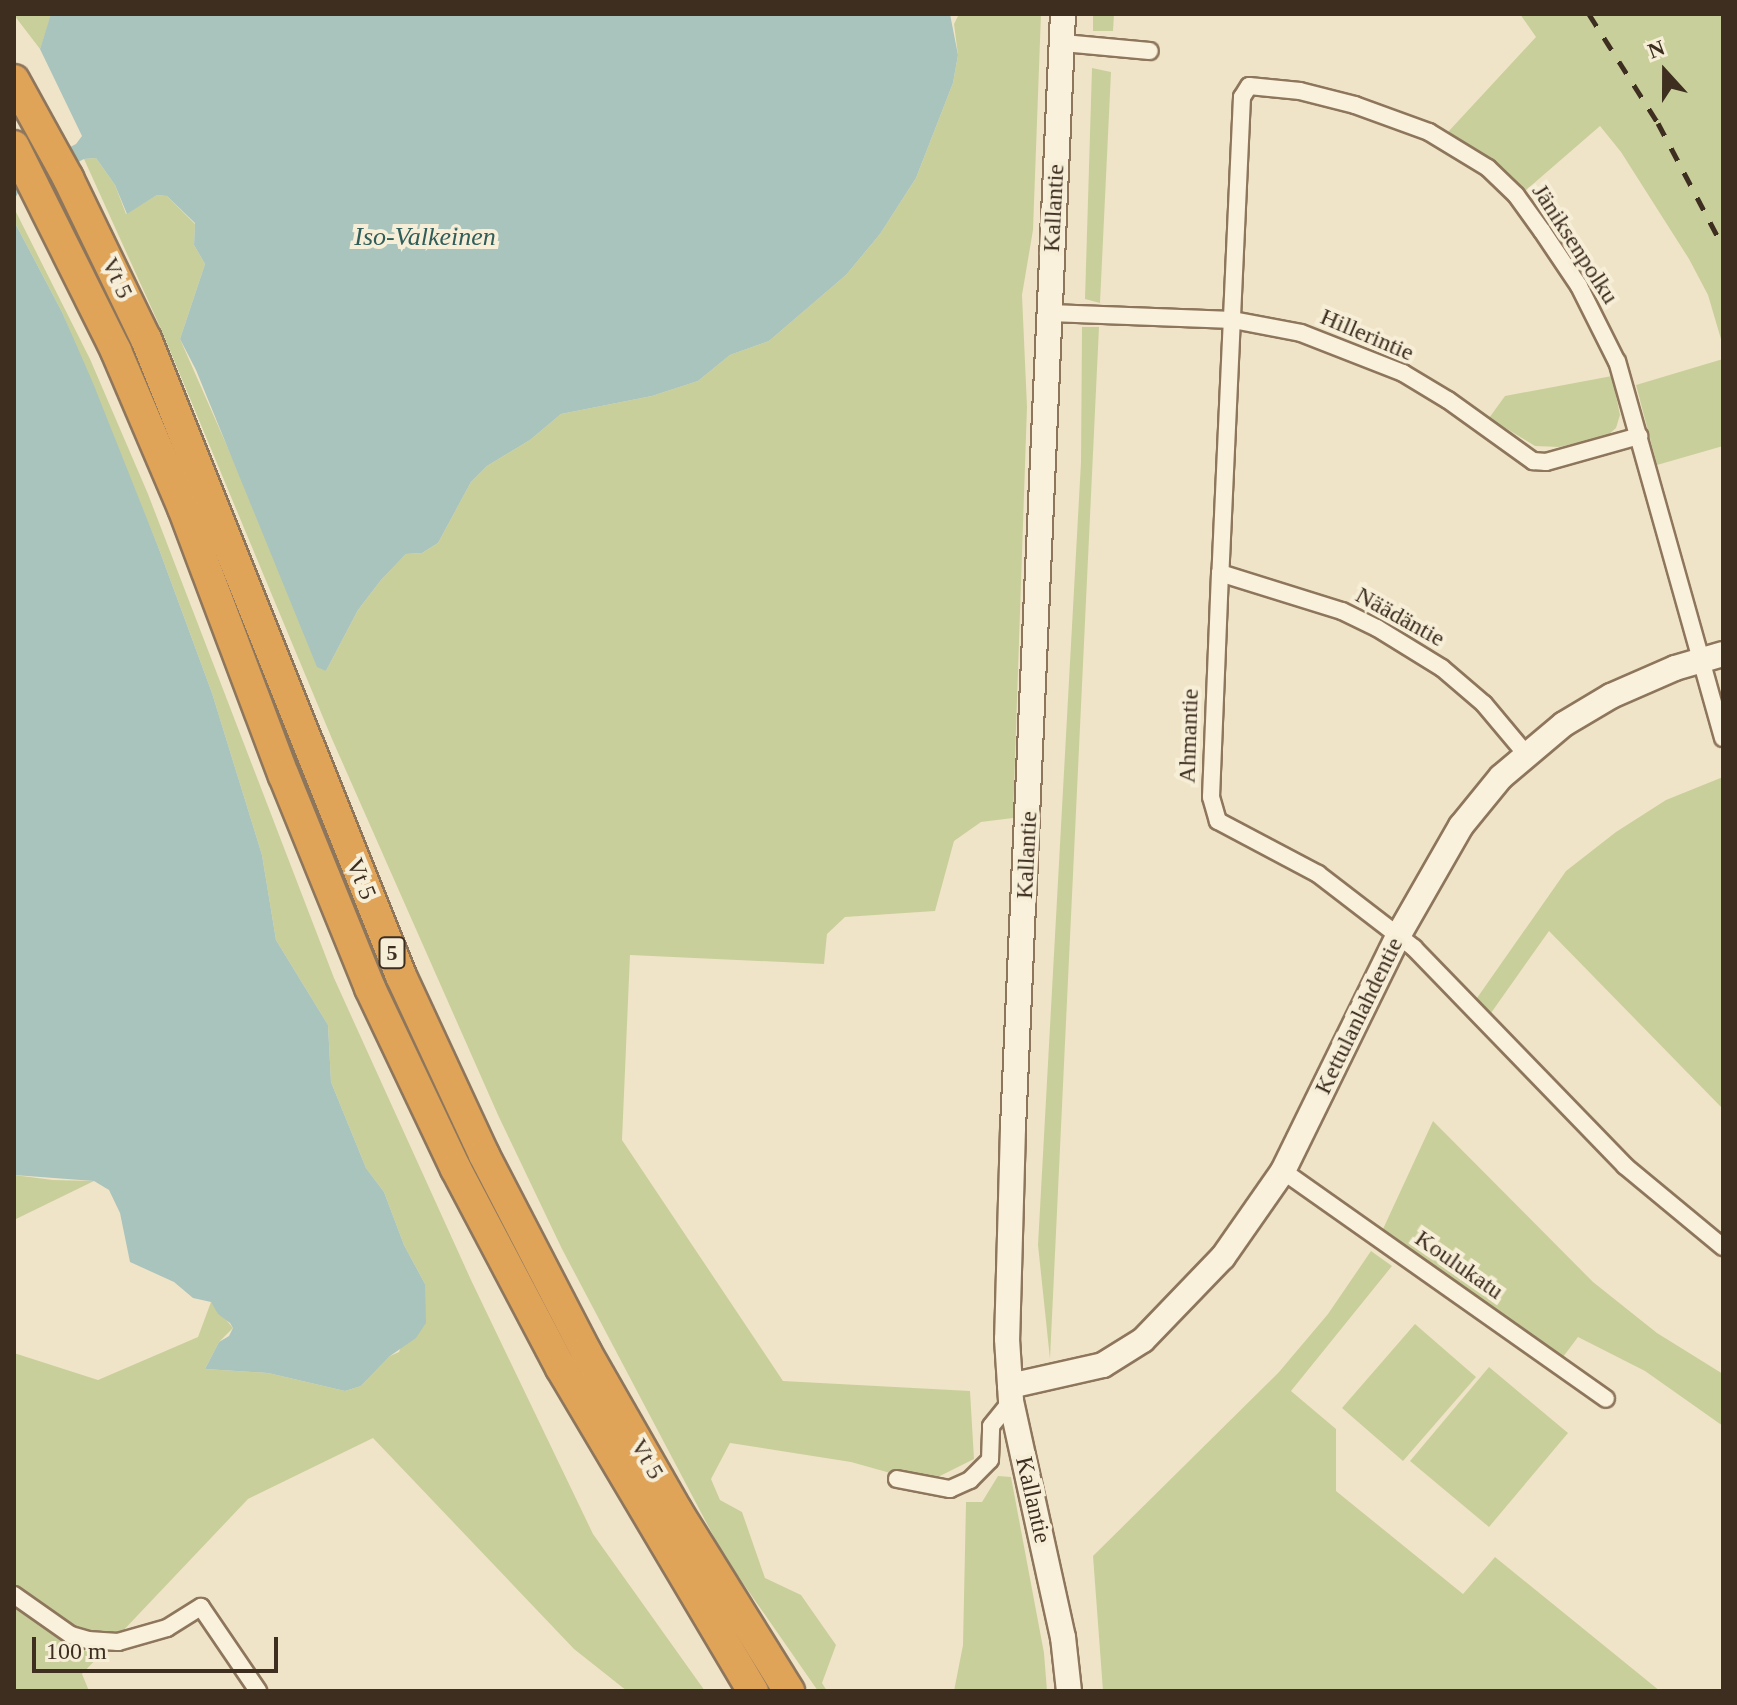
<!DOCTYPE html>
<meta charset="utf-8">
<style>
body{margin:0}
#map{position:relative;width:1737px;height:1705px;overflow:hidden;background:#f0e4c8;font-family:Georgia,serif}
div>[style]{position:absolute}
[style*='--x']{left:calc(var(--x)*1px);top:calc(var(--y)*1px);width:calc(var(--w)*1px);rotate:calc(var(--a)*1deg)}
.green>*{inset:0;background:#c9cf9b}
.water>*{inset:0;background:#a9c4bc}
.roads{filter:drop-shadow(2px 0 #8d765c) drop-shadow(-2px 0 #8d765c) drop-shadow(0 2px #8d765c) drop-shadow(0 -2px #8d765c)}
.street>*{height:16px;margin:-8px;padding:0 8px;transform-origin:8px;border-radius:8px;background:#faf1dc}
.secondary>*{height:24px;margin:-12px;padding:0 12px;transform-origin:12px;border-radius:12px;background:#faf1dc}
.highway>*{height:30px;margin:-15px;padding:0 15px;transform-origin:15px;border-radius:15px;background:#e0a458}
.rail>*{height:5px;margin-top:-2.5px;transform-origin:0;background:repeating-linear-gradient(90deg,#3d2e20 0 14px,transparent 0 28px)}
span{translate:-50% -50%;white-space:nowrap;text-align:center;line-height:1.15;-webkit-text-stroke:8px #f7eed8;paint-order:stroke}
.shield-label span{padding:2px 6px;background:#f7eed8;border:2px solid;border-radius:6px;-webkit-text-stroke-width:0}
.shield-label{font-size:22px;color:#3d2e20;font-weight:700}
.street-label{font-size:24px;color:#3d2e20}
.water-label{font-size:26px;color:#2f5d5a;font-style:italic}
.frame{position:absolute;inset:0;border:16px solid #3d2e20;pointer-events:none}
.north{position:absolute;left:1625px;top:32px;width:80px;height:80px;-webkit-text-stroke:6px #f7eed8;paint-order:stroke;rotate:339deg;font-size:22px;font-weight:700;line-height:32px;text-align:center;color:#3d2e20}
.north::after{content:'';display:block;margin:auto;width:28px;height:36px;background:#3d2e20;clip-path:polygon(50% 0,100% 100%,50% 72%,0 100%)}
.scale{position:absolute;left:32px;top:1637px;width:246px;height:36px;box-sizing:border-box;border:4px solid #3d2e20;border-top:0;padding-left:10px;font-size:24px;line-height:28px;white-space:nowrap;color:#3d2e20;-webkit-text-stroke:6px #f7eed8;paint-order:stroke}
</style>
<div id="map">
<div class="green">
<div style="clip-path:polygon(71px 14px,51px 16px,40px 49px,14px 15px)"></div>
<div style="clip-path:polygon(959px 14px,1041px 14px,1033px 230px,1022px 295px,1027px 407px,1013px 818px,981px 822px,954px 841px,935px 911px,845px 917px,827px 934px,824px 964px,630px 955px,622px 1140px,783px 1381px,970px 1391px,974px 1459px,926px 1483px,851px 1462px,730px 1443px,711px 1479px,720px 1500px,742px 1512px,765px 1578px,801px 1595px,836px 1645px,822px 1683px,827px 1691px,818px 1691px,724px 1556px,562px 1249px,498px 1115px,332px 739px,161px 329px,84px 159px,96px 158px,115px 185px,126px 214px,157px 195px,167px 196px,195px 224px,194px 245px,205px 264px,180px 339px,326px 671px,358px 610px,381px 580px,406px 554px,422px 553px,438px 543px,471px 482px,487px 466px,530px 440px,561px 414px,652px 396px,698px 381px,730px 355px,769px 341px,846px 275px,880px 234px,916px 178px,953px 83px,958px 55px,954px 24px)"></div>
<div style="clip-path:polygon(1093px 14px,1114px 14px,1113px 31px,1093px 31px)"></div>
<div style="clip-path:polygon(1520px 14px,1723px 14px,1723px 346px,1708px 295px,1689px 259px,1621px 152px,1600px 126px,1525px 191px,1489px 158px,1448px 132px,1536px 37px)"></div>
<div style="clip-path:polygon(1092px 68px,1111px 72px,1100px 303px,1085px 299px)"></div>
<div style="clip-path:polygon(14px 208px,90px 359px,148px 494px,334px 978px,471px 1280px,593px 1534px,705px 1691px,627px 1691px,574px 1649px,373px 1438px,248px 1499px,82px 1674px,89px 1691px,14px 1691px,14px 1353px,98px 1380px,198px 1337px,211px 1302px,233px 1328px,219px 1342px,205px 1369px,268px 1373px,345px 1391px,361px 1386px,390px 1356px,399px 1352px,425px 1284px,404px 1245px,384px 1192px,366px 1168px,331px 1082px,328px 1025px,276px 940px,262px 855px,212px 693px,159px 549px,62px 312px,14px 221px)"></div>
<div style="clip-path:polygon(1082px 327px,1099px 327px,1050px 1359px,1038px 1245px,1081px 462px)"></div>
<div style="clip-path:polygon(1723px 359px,1723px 446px,1657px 465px,1636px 385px)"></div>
<div style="clip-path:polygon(1612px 376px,1620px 415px,1616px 428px,1607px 436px,1559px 447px,1535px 446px,1489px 418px,1505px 396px)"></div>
<div style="clip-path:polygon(1723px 777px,1723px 1109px,1549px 931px,1491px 1013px,1477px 998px,1566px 871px,1616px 832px,1666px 800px)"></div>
<div style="clip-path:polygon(1433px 1121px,1593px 1282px,1657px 1333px,1723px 1374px,1723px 1426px,1645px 1371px,1578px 1337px,1563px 1357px,1383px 1229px)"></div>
<div style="clip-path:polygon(14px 1175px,53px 1180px,94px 1181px,14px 1220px)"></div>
<div style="clip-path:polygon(1371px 1251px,1392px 1266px,1291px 1391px,1336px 1429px,1336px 1491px,1463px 1594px,1495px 1557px,1660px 1691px,1103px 1691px,1093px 1556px,1279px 1372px,1328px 1314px)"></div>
<div style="clip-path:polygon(1415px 1324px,1476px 1377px,1403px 1461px,1342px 1408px)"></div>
<div style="clip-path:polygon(1489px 1367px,1568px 1433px,1489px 1527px,1410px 1461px)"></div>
<div style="clip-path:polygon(998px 1476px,1011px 1477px,1044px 1653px,1047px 1691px,954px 1691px,963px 1645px,966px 1502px,982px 1502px)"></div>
</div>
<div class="water">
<div style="clip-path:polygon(51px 14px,950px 14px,958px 55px,953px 83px,916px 178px,880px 234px,846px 275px,769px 341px,730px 355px,698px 381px,652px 396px,561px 414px,530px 440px,487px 466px,471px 482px,438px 543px,422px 553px,406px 554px,381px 580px,358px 610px,326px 671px,317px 667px,196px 370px,180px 339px,205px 264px,194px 245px,195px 223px,167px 196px,157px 195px,127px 214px,115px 185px,96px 158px,84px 159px,18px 193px,14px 200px,14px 176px,76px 144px,82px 136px,40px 49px)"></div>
<div style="clip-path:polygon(14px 221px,62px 312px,93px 383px,159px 549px,212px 693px,262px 855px,276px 940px,328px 1025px,331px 1082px,366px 1168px,384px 1192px,404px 1245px,425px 1284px,426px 1323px,416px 1338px,390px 1356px,361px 1386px,345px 1391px,268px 1373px,205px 1369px,219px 1342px,229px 1336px,233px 1328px,230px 1323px,218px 1314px,211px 1302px,193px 1298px,174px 1282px,130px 1262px,120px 1213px,109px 1190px,94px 1181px,14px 1175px)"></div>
</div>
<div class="roads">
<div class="street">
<div style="--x:1063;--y:43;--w:87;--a:5.3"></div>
<div style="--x:1050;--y:313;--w:183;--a:2.2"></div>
<div style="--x:1233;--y:320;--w:69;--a:10.8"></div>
<div style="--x:1301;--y:333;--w:110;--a:21.4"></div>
<div style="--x:1403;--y:373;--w:52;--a:31"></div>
<div style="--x:1448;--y:400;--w:105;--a:35.7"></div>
<div style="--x:1533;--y:461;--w:13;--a:4"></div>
<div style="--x:1546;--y:462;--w:97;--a:-15.6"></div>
<div style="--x:1220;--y:573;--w:128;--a:17.3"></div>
<div style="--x:1342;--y:611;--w:39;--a:26"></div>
<div style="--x:1377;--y:628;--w:76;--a:31.6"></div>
<div style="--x:1442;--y:668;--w:55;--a:40.6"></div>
<div style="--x:1484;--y:704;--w:65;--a:50"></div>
<div style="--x:1723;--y:738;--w:391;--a:-105.7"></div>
<div style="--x:1617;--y:362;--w:85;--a:-116.6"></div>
<div style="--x:1579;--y:286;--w:66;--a:-123.9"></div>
<div style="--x:1542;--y:231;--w:44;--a:-125.8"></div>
<div style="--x:1516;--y:195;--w:39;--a:-136"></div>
<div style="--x:1488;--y:168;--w:69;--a:-148.6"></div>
<div style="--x:1429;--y:132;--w:79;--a:-160"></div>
<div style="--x:1355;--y:105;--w:57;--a:-165.7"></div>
<div style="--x:1300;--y:91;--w:51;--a:-174.4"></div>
<div style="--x:1249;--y:86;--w:13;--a:122"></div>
<div style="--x:1242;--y:97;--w:477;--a:92.6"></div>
<div style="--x:1220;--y:573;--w:224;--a:92.3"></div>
<div style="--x:1211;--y:797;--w:25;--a:74"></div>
<div style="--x:1218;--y:821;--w:113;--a:27.9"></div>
<div style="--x:1318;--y:874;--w:121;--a:37.6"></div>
<div style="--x:1414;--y:948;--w:303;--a:45.9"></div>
<div style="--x:1625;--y:1166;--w:127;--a:39.6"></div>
<div style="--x:1283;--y:1171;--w:395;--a:35.2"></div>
<div style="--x:897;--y:1479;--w:54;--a:10.7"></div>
<div style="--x:950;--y:1489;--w:22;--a:-24"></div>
<div style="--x:970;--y:1480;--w:28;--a:-45"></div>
<div style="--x:990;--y:1460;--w:34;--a:-88"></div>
<div style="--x:991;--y:1426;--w:32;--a:-51"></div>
<div style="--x:14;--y:1595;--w:70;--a:35.1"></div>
<div style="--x:71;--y:1635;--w:18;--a:16"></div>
<div style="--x:88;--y:1640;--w:30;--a:4"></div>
<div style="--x:118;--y:1642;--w:51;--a:-15.9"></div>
<div style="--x:167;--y:1628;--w:40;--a:-32"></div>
<div style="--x:201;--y:1607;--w:102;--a:55.8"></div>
</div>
<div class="secondary">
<div style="--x:1063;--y:14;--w:1115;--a:92.57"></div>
<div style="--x:1013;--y:1128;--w:211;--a:91.6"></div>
<div style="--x:1007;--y:1339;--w:62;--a:86.3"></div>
<div style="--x:1011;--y:1401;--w:242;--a:77.6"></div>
<div style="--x:1063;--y:1637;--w:54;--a:83.7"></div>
<div style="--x:1010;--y:1386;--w:95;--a:-12.7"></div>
<div style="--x:1103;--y:1365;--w:47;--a:-32"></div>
<div style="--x:1143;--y:1340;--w:115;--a:-46.1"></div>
<div style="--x:1223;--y:1257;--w:105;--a:-55.1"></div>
<div style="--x:1283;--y:1171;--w:262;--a:-63.9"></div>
<div style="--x:1398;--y:936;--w:127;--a:-60.2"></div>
<div style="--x:1461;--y:826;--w:63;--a:-50.8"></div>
<div style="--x:1501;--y:777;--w:82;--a:-40.1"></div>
<div style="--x:1564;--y:724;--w:55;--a:-30.8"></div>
<div style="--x:1611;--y:696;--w:70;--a:-23.6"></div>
<div style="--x:1675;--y:668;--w:50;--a:-16.3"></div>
</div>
<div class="highway">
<div style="--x:14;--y:80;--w:112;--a:61.1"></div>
<div style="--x:68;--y:178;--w:179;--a:64.2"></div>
<div style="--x:146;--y:339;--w:686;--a:68.18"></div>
<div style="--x:401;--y:976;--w:197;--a:65.1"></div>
<div style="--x:484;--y:1155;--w:222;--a:62.6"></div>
<div style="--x:586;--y:1352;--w:183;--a:60.2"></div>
<div style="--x:677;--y:1511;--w:212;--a:58.1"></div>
<div style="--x:14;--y:146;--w:229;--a:63.5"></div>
<div style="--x:116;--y:351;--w:171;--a:66.9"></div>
<div style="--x:183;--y:508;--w:286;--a:69.4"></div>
<div style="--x:284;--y:776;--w:229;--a:67.9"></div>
<div style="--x:370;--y:988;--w:200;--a:64.6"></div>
<div style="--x:456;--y:1169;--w:225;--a:62.2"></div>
<div style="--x:561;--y:1368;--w:376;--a:59.3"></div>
</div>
</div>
<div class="rail">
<div style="--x:1589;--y:14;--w:129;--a:57.7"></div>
<div style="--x:1658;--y:123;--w:140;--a:62.3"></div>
</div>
<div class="shield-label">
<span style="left:392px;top:953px">5</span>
</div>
<div class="street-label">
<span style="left:1054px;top:208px;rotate:-87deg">Kallantie</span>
<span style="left:1575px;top:244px;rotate:57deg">Jäniksenpolku</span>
<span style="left:117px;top:278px;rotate:65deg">Vt 5</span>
<span style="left:1367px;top:335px;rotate:23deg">Hillerintie</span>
<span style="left:1400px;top:617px;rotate:29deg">Näädäntie</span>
<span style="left:1189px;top:736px;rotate:-88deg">Ahmantie</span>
<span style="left:1027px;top:855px;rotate:-87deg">Kallantie</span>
<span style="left:361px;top:879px;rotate:68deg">Vt 5</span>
<span style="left:1359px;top:1016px;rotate:-64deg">Kettulanlahdentie</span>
<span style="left:1459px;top:1265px;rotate:35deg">Koulukatu</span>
<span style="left:647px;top:1459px;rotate:60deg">Vt 5</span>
<span style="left:1033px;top:1500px;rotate:77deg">Kallantie</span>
</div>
<div class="water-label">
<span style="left:425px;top:237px">Iso-Valkeinen</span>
</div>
<div class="frame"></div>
<div class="north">N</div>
<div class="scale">100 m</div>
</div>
